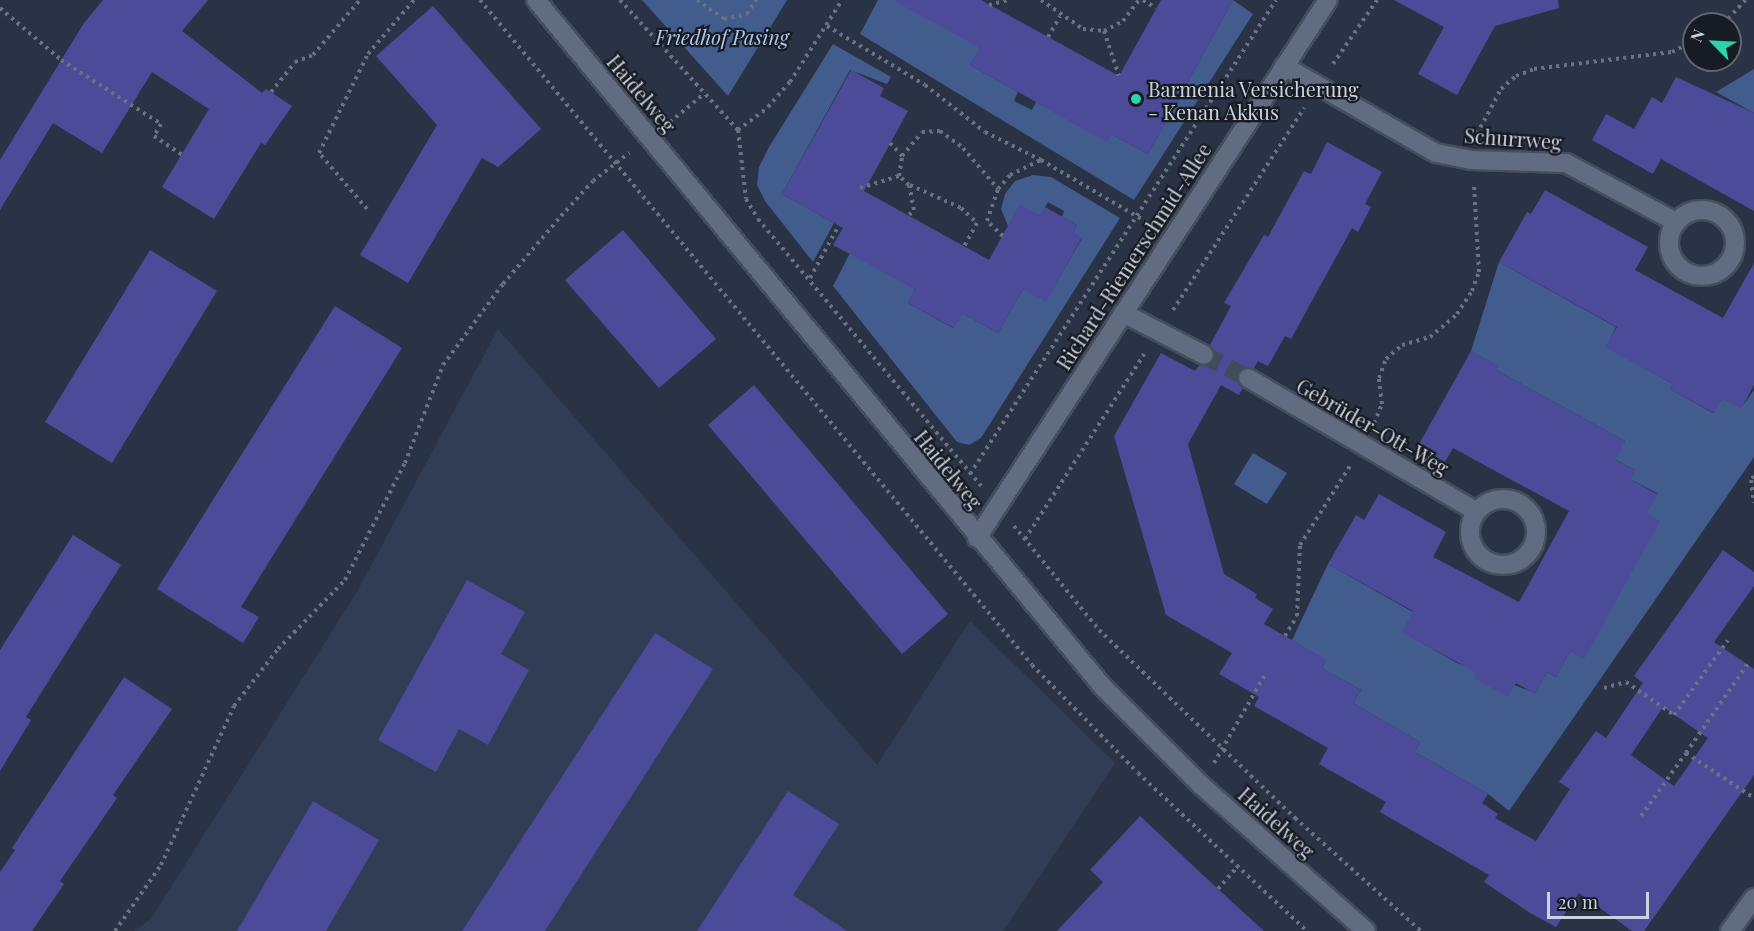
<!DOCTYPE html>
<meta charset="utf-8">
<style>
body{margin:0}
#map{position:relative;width:1754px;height:931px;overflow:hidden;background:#2a3345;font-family:"Playfair Display",serif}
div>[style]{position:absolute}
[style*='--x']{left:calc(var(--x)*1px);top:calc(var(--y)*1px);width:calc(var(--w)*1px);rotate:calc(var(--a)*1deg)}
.built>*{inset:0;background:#303d54}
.green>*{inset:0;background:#415c8d}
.building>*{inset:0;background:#4c4b99}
.street-tunnel>*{height:18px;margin-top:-9px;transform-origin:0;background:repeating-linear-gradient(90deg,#424b5c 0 18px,transparent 0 27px)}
.path>*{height:4px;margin-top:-2px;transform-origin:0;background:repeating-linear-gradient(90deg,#697281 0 3px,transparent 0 7.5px)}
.roads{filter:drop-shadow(2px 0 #464e5d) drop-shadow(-2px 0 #464e5d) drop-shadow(0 2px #464e5d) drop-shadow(0 -2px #464e5d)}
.street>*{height:18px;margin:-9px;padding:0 9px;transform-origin:9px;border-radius:9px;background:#616c80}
.street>.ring{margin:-9px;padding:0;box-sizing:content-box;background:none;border:18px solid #616c80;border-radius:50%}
.dots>*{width:16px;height:16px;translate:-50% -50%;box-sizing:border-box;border:3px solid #171b23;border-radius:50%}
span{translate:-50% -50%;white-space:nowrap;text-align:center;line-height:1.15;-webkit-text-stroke:4.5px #171b23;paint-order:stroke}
.park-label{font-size:20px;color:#afc6ee;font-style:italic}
.poi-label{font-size:20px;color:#cbd2dd}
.left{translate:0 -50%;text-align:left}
.street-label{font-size:20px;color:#cbd2dd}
.north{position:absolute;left:1682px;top:12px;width:60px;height:60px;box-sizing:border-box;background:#171b23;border:2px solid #5f646d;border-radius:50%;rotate:294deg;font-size:16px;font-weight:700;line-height:24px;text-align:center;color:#cbd2dd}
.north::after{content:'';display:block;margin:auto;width:21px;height:27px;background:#2ad5ac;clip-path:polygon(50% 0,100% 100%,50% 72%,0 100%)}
.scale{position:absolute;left:1547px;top:892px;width:102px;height:27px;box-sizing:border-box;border:3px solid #cbd2dd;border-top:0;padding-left:8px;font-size:18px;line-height:21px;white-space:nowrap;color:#cbd2dd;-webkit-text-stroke:4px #171b23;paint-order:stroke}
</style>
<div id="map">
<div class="built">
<div style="clip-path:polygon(498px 329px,877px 765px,970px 621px,1115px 763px,1003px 931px,134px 931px,151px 919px,358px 590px)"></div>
</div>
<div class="green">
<div style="clip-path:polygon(642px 0,787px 0,728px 96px)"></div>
<div style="clip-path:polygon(878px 0,917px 0,980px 48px,970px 65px,1018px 92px,1014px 101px,1032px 110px,1036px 102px,1107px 141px,1111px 134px,1148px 154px,1233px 0,1253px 14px,1134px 200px,860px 34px)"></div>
<div style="clip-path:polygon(833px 44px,891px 77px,887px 84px,850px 70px,782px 194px,834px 223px,813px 262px,765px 201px,757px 185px,759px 167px,769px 147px)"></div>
<div style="clip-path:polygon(1754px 69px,1754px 113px,1716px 92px)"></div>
<div style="clip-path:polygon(1033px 175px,1051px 177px,1120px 218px,981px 438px,969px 445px,957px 442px,833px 286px,850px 253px,915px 289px,908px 303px,953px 328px,962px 313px,998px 333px,1023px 289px,1046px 301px,1082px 238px,1073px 233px,1077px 225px,1062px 217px,1064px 211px,1048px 202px,1040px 216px,1020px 205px,1008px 226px,1001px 209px,1005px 194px,1015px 181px)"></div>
<div style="clip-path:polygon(1499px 262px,1616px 327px,1606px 347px,1673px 384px,1670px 389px,1713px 413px,1722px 398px,1741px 408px,1754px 390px,1754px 457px,1509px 811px,1488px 794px,1415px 752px,1420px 742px,1353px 703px,1361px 690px,1322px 668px,1326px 660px,1292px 640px,1328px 564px,1413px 612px,1403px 632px,1457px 663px,1535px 693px,1547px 672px,1556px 677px,1570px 651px,1583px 658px,1659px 521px,1646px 514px,1657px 493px,1630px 479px,1635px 470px,1614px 459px,1625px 441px,1496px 370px,1498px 366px,1471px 351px)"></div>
<div style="clip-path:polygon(1253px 453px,1287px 473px,1267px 504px,1234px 484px)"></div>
</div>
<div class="building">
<div style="clip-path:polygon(103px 0,208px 0,182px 31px,262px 93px,266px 89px,292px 106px,265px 145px,261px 143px,214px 219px,162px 187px,209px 109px,152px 72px,102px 153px,53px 123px,0 210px,0 160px,84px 23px)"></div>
<div style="clip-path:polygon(893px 0,981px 0,1119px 76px,1161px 0,1233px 0,1148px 154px,1111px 134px,1107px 142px,970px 65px,980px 48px)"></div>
<div style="clip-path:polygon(1394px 0,1558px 0,1559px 8px,1495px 26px,1457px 95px,1418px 74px,1444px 27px)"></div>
<div style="clip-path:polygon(433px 6px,541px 129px,498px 167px,482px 158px,408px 283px,360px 255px,437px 125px,376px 56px)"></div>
<div style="clip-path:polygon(851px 70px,884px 88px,880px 96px,908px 111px,864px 191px,989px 260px,1020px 204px,1040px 216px,1045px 207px,1077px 225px,1073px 233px,1082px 237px,1046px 302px,1023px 289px,998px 333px,962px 313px,954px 328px,908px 303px,915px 289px,833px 245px,843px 228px,782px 194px)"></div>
<div style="clip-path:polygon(1676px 77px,1754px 113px,1754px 211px,1661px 159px,1653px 174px,1592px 140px,1606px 114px,1634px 129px,1652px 97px,1662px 103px)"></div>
<div style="clip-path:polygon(evenodd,1327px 142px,1382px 172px,1365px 204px,1371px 207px,1358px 232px,1352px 228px,1291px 339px,1285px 336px,1268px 366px,1258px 361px,1254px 368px,1239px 372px,1237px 379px,1243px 388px,1239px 395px,1221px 385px,1188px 444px,1224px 574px,1257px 594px,1255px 598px,1273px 609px,1264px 624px,1327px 660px,1322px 668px,1361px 690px,1353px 703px,1420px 742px,1415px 752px,1488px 794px,1482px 803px,1498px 814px,1495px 818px,1536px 841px,1570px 789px,1559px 782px,1596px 731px,1606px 738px,1643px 683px,1634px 676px,1723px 550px,1754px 572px,1754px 586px,1714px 642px,1754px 669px,1754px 775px,1644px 931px,1632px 931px,1579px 893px,1556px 927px,1530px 913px,1484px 882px,1489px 875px,1380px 812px,1386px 802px,1319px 764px,1328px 748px,1254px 706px,1259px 697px,1219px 674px,1232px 653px,1166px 615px,1114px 436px,1161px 353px,1195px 371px,1199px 365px,1214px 361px,1215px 354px,1210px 345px,1231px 306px,1224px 303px,1264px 235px,1268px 237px,1304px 171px,1311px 174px,1327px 142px,1663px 707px,1708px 738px,1674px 786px,1631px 755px,1663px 707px)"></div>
<div style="clip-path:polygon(1545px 190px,1648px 247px,1635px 270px,1723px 318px,1754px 263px,1754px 385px,1741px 409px,1722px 398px,1714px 413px,1670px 389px,1673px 384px,1605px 347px,1617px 327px,1499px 262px,1527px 212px,1531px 214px)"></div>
<div style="clip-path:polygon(623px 230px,716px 339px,659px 388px,565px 280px)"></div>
<div style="clip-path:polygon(150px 250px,217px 291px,112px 463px,45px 422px)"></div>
<div style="clip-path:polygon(335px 306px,402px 348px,241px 607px,259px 617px,243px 643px,157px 589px)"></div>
<div style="clip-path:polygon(1471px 351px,1499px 366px,1496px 370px,1625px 441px,1615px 460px,1635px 470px,1630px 479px,1657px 494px,1646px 514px,1660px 521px,1584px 659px,1570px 651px,1556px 677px,1547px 672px,1535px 694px,1516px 683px,1508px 697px,1474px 678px,1477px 673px,1402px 632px,1413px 611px,1328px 564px,1356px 515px,1364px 520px,1379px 494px,1446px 532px,1433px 557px,1519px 602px,1569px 511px,1453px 448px,1445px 462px,1418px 446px)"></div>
<div style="clip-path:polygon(754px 385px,948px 614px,902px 654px,708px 425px)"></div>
<div style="clip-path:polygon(73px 535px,121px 565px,26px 717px,31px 720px,0 771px,0 650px)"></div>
<div style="clip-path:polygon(467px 580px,525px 612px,501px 654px,529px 670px,488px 745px,459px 729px,436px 772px,378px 740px)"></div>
<div style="clip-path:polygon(655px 633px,713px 669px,545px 931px,462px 931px)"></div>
<div style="clip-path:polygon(124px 677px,172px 709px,113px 795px,117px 798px,60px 881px,64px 884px,32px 931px,0 931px,0 872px,15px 850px,12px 848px)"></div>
<div style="clip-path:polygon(788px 791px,839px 824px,793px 895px,847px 931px,697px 931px)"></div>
<div style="clip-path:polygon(313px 801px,379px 840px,326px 931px,237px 931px)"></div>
<div style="clip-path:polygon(1140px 816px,1218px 889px,1264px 931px,1057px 931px,1103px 882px,1090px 870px)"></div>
</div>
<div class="street-tunnel">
<div style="--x:1204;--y:355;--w:50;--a:27.6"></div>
</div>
<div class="path">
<div style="--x:480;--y:0;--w:864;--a:50.3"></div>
<div style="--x:1032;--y:665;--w:151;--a:45.5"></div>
<div style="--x:1138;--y:773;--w:231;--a:43.1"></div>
<div style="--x:620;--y:0;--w:176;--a:47.8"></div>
<div style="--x:738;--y:130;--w:69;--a:83.4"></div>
<div style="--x:746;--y:199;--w:23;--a:59"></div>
<div style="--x:758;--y:219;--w:348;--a:50.1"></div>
<div style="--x:697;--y:0;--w:33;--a:35"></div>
<div style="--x:724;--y:19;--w:24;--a:-12"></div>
<div style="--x:747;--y:14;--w:17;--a:-57"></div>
<div style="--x:1041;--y:0;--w:51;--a:34.6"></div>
<div style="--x:1083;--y:29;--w:21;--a:5"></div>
<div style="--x:1104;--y:31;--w:21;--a:-28"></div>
<div style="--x:1123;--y:21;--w:26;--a:-53"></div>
<div style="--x:1143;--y:0;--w:15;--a:32"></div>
<div style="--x:989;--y:5;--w:20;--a:-15"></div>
<div style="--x:0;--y:8;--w:80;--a:40.4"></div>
<div style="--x:61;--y:60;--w:119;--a:32.6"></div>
<div style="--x:161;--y:124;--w:14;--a:120"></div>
<div style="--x:154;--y:136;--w:34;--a:34"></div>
<div style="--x:1723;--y:24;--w:33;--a:-47"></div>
<div style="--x:827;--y:26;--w:114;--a:31"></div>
<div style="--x:925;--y:85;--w:76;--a:38.1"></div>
<div style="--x:985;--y:132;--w:63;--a:26.6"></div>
<div style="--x:1041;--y:160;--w:126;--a:30.4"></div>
<div style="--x:1104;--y:31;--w:47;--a:71.6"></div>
<div style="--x:1048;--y:37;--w:24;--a:-60"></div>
<div style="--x:1333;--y:64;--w:78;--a:-55.5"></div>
<div style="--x:271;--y:92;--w:38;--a:-51"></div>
<div style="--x:295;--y:62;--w:19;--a:-21"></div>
<div style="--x:313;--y:55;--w:72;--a:-49.5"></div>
<div style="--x:670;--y:122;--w:45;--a:-39.6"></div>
<div style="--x:738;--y:130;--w:38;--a:-37"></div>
<div style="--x:768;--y:107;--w:33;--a:-49"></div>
<div style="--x:790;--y:82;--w:97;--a:-57.6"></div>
<div style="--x:1477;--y:134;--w:51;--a:-61.9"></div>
<div style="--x:1501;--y:89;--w:20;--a:-41"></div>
<div style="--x:1516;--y:76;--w:19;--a:-21"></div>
<div style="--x:1534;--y:69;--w:139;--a:-7"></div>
<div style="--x:1672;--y:52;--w:25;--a:-27"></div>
<div style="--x:890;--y:143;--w:18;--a:47"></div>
<div style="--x:910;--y:185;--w:56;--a:24.3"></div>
<div style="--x:961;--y:208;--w:22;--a:43"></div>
<div style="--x:977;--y:223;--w:26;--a:119"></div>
<div style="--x:860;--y:188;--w:41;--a:-17.1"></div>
<div style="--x:367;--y:209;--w:74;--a:-130.6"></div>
<div style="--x:319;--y:153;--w:110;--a:-63.7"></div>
<div style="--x:368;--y:54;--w:71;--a:-49.6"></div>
<div style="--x:909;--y:215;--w:7;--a:-45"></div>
<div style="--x:914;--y:210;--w:25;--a:-101"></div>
<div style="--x:909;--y:185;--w:13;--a:-138"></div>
<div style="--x:899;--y:176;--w:20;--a:-81"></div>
<div style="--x:902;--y:156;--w:31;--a:-50"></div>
<div style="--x:922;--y:132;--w:18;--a:-3"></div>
<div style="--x:940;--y:131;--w:29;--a:36"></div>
<div style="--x:963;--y:148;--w:54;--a:49.5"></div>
<div style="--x:1003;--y:236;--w:22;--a:-137"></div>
<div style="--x:987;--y:221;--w:34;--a:-71"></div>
<div style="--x:998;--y:189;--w:18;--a:-49"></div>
<div style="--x:1010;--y:175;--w:34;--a:-26"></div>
<div style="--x:810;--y:278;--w:60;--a:-61.3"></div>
<div style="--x:1173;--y:310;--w:241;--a:-57"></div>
<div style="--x:1374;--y:423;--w:21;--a:-67"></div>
<div style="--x:1382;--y:404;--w:26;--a:-97"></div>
<div style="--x:1379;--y:378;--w:20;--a:-70"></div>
<div style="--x:1386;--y:359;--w:21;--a:-41"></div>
<div style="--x:1402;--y:345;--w:29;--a:-16"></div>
<div style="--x:1430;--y:337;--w:35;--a:-40"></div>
<div style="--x:1457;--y:314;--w:27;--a:-57"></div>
<div style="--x:1472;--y:291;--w:20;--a:-70"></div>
<div style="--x:1479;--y:272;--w:86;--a:-93.3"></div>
<div style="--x:970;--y:474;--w:564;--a:-57.15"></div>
<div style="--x:1754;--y:476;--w:5;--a:127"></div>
<div style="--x:1751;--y:480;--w:23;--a:83"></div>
<div style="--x:1014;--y:526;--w:134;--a:50.7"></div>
<div style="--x:1099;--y:630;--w:272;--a:43.8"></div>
<div style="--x:1295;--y:818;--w:169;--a:41.9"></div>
<div style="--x:1025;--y:539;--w:220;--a:-57.2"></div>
<div style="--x:1285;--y:636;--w:23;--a:-59"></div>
<div style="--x:1297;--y:616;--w:71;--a:-87.6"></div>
<div style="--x:1300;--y:545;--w:93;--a:-57.7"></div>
<div style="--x:1604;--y:688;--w:23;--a:-15"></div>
<div style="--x:1626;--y:682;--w:58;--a:34.5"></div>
<div style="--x:1674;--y:715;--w:92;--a:-54.2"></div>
<div style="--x:1686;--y:753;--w:109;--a:-55.4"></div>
<div style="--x:1214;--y:763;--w:104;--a:-60"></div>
<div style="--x:1641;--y:816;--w:77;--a:-54.5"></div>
<div style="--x:1686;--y:753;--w:82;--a:33.5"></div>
<div style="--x:1218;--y:889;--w:29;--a:-49"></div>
<div style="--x:115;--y:931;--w:80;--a:-55.1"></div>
<div style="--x:161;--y:865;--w:175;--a:-65.3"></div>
<div style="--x:234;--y:706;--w:72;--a:-52.3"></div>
<div style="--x:278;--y:649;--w:96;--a:-45.8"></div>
<div style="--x:345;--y:580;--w:131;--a:-62.9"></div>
<div style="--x:405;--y:463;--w:105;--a:-68.8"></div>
<div style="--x:443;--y:365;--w:101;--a:-53.5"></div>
<div style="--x:503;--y:284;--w:89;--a:-49.5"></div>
<div style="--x:561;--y:216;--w:47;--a:-47.6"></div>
<div style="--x:593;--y:181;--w:46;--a:-37.9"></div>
</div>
<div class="roads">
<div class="street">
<div style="--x:536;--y:0;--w:889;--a:50.47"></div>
<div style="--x:1102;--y:686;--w:140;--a:45"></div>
<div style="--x:1201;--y:785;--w:220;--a:41.5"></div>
<div style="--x:1284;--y:66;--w:175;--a:29.8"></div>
<div style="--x:1436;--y:153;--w:36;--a:11"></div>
<div style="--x:1471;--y:160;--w:95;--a:1.8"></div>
<div style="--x:1566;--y:163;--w:125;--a:28.2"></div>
<div class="ring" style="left:1669px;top:210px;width:48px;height:48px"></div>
<div style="--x:1123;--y:313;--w:91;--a:27.4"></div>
<div style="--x:1248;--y:378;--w:264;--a:30.3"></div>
<div class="ring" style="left:1470px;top:499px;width:48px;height:48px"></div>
<div style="--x:977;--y:538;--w:642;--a:-56.88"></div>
<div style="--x:1730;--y:931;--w:41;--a:-54"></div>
</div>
</div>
<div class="dots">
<div style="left:1136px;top:99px;background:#2ad5ac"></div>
</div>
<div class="park-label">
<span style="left:722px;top:36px">Friedhof Pasing</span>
</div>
<div class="poi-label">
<span class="left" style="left:1148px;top:100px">Barmenia Versicherung<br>- Kenan Akkus</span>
</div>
<div class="street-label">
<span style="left:642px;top:93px;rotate:50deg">Haidelweg</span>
<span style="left:1513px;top:138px;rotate:4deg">Schurrweg</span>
<span style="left:1133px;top:256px;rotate:-57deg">Richard-Riemerschmid-Allee</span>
<span style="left:1373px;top:426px;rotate:30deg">Gebrüder-Ott-Weg</span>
<span style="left:949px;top:469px;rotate:51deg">Haidelweg</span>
<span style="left:1277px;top:822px;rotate:42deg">Haidelweg</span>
</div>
<div class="north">N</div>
<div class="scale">20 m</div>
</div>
